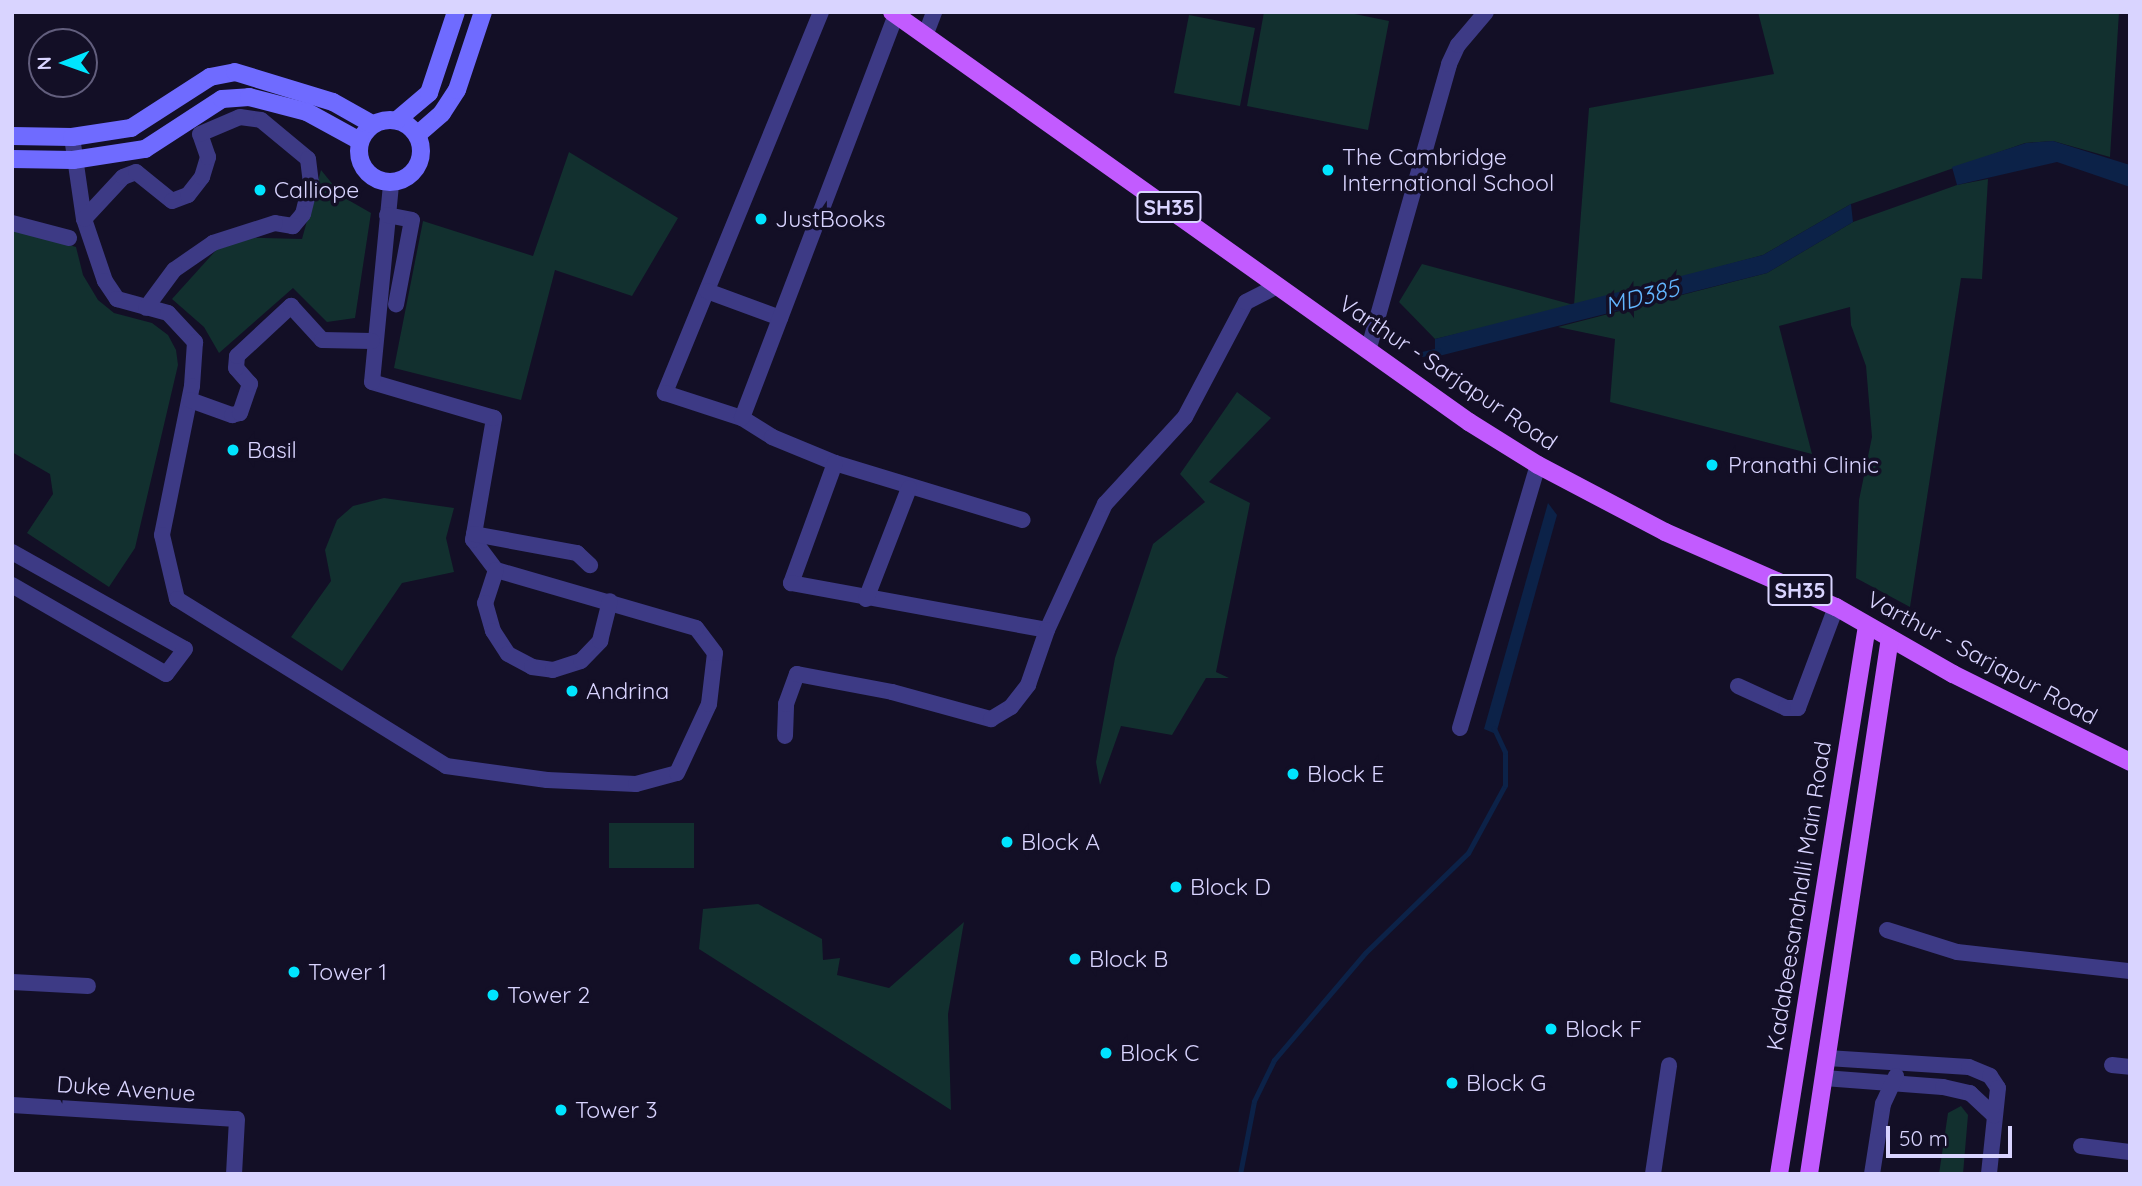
<!DOCTYPE html>
<style>
body{margin:0}
#map{position:relative;width:2142px;height:1186px;overflow:hidden;background:#130f26;font-family:Quicksand,sans-serif}
div>[style]{position:absolute}
[style*='--x']{left:calc(var(--x)*1px);top:calc(var(--y)*1px);width:calc(var(--w)*1px);rotate:calc(var(--a)*1deg)}
.green>*{inset:0;background:#12302f}
.water>*{inset:0;background:#0c2248}
.stream>*{height:5px;margin:-2.5px;padding:0 2.5px;transform-origin:2.5px;border-radius:2.5px;background:#0c2248}
.street>*{height:16px;margin:-8px;padding:0 8px;transform-origin:8px;border-radius:8px;background:#3d3a85}
.secondary>*{height:18px;margin:-9px;padding:0 9px;transform-origin:9px;border-radius:9px;background:#6f6bff}
.secondary>.ring{margin:-9px;padding:0;box-sizing:content-box;background:none;border:18px solid #6f6bff;border-radius:50%}
.primary>*{height:18px;margin:-9px;padding:0 9px;transform-origin:9px;border-radius:9px;background:#c25bff}
.dots>*{width:19px;height:19px;translate:-50% -50%;box-sizing:border-box;border:4px solid #130f26;border-radius:50%}
span{translate:-50% -50%;white-space:nowrap;text-align:center;line-height:1.15;-webkit-text-stroke:7px #130f26;paint-order:stroke}
.shield-label span{padding:2px 5px;background:#130f26;border:2px solid;border-radius:5px;-webkit-text-stroke-width:0}
.shield-label{font-size:21px;color:#d9d4ff;font-weight:700}
.poi-label{font-size:23px;color:#d9d4ff}
.left{translate:0 -50%;text-align:left}
.street-label{font-size:23px;color:#d9d4ff}
.water-label{font-size:24px;color:#62b6ff;font-style:italic}
.frame{position:absolute;inset:0;border:14px solid #d9d4ff;pointer-events:none}
.north{position:absolute;left:28px;top:28px;width:70px;height:70px;box-sizing:border-box;background:#130f26;border:2px solid #625e7d;border-radius:50%;rotate:269deg;font-size:19px;font-weight:700;line-height:28px;text-align:center;color:#d9d4ff}
.north::after{content:'';display:block;margin:auto;width:24px;height:32px;background:#00e5ff;clip-path:polygon(50% 0,100% 100%,50% 72%,0 100%)}
.scale{position:absolute;left:1886px;top:1126px;width:126px;height:32px;box-sizing:border-box;border:4px solid #d9d4ff;border-top:0;padding-left:9px;font-size:21px;line-height:24px;white-space:nowrap;color:#d9d4ff;-webkit-text-stroke:5px #130f26;paint-order:stroke}
</style>
<div id="map">
<div class="green">
<div style="clip-path:polygon(1264px 12px,1345px 12px,1389px 21px,1368px 130px,1247px 106px)"></div>
<div style="clip-path:polygon(1758px 12px,2119px 12px,2110px 157px,2053px 141px,2025px 143px,1851px 204px,1763px 255px,1574px 306px,1435px 339px,1399px 302px,1422px 264px,1574px 305px,1589px 108px,1774px 74px)"></div>
<div style="clip-path:polygon(1189px 15px,1255px 28px,1240px 106px,1174px 93px)"></div>
<div style="clip-path:polygon(569px 152px,678px 218px,632px 296px,555px 270px,521px 400px,394px 368px,423px 221px,533px 256px)"></div>
<div style="clip-path:polygon(321px 170px,343px 197px,371px 213px,355px 318px,327px 322px,293px 288px,219px 353px,204px 327px,172px 299px,228px 237px,302px 239px)"></div>
<div style="clip-path:polygon(1988px 179px,1982px 279px,1961px 278px,1910px 607px,1856px 578px,1859px 500px,1872px 437px,1866px 366px,1851px 325px,1850px 307px,1779px 326px,1812px 454px,1610px 402px,1615px 339px,1558px 327px,1767px 273px,1853px 222px,1957px 185px)"></div>
<div style="clip-path:polygon(12px 228px,76px 247px,83px 275px,98px 300px,114px 313px,152px 323px,168px 335px,176px 350px,178px 365px,135px 548px,109px 587px,27px 533px,53px 494px,50px 474px,12px 452px)"></div>
<div style="clip-path:polygon(1237px 392px,1271px 418px,1209px 482px,1250px 503px,1216px 672px,1229px 678px,1206px 678px,1172px 735px,1121px 726px,1100px 785px,1096px 762px,1115px 658px,1153px 544px,1205px 502px,1180px 474px)"></div>
<div style="clip-path:polygon(384px 498px,454px 508px,446px 538px,454px 572px,402px 583px,342px 671px,291px 637px,331px 581px,325px 550px,337px 520px,353px 506px)"></div>
<div style="clip-path:polygon(609px 823px,694px 823px,694px 868px,609px 868px)"></div>
<div style="clip-path:polygon(758px 904px,822px 939px,823px 960px,840px 958px,837px 975px,889px 988px,964px 922px,948px 1014px,951px 1110px,699px 949px,703px 909px)"></div>
<div style="clip-path:polygon(1961px 1106px,1968px 1115px,1963px 1174px,1939px 1174px,1948px 1113px)"></div>
</div>
<div class="water">
<div style="clip-path:polygon(2053px 141px,2130px 165px,2130px 187px,2057px 162px,1957px 185px,1952px 167px,2026px 143px)"></div>
<div style="clip-path:polygon(1851px 204px,1853px 222px,1767px 273px,1435px 357px,1435px 339px,1763px 255px)"></div>
<div style="clip-path:polygon(1548px 503px,1557px 515px,1496px 734px,1484px 729px)"></div>
</div>
<div class="stream">
<div style="--x:1422;--y:354;--w:17;--a:-13"></div>
<div style="--x:1240;--y:1174;--w:74;--a:-79.1"></div>
<div style="--x:1254;--y:1101;--w:46;--a:-64"></div>
<div style="--x:1274;--y:1060;--w:140;--a:-49.6"></div>
<div style="--x:1365;--y:953;--w:144;--a:-44.2"></div>
<div style="--x:1468;--y:853;--w:77;--a:-61.4"></div>
<div style="--x:1505;--y:785;--w:33;--a:-90"></div>
<div style="--x:1505;--y:752;--w:26;--a:-115"></div>
</div>
<div class="street">
<div style="--x:821;--y:12;--w:412;--a:112.3"></div>
<div style="--x:665;--y:393;--w:81;--a:18"></div>
<div style="--x:742;--y:418;--w:36;--a:32"></div>
<div style="--x:772;--y:437;--w:68;--a:22.4"></div>
<div style="--x:835;--y:463;--w:196;--a:16.9"></div>
<div style="--x:925;--y:36;--w:26;--a:-69"></div>
<div style="--x:72;--y:137;--w:83;--a:81.7"></div>
<div style="--x:84;--y:219;--w:65;--a:71.3"></div>
<div style="--x:105;--y:281;--w:22;--a:56"></div>
<div style="--x:117;--y:299;--w:53;--a:15.4"></div>
<div style="--x:168;--y:313;--w:40;--a:47"></div>
<div style="--x:195;--y:342;--w:44;--a:93.9"></div>
<div style="--x:192;--y:386;--w:152;--a:101.4"></div>
<div style="--x:162;--y:535;--w:66;--a:76.8"></div>
<div style="--x:177;--y:599;--w:317;--a:31.8"></div>
<div style="--x:446;--y:766;--w:102;--a:7.9"></div>
<div style="--x:547;--y:780;--w:89;--a:2.6"></div>
<div style="--x:636;--y:784;--w:42;--a:-15"></div>
<div style="--x:677;--y:773;--w:76;--a:-65.1"></div>
<div style="--x:709;--y:704;--w:51;--a:-83.3"></div>
<div style="--x:715;--y:653;--w:31;--a:-127"></div>
<div style="--x:696;--y:628;--w:208;--a:-163.8"></div>
<div style="--x:496;--y:570;--w:38;--a:-127"></div>
<div style="--x:473;--y:540;--w:124;--a:-80.2"></div>
<div style="--x:494;--y:418;--w:127;--a:-163.6"></div>
<div style="--x:372;--y:382;--w:200;--a:-84.5"></div>
<div style="--x:387;--y:215;--w:25;--a:11"></div>
<div style="--x:412;--y:220;--w:86;--a:100.7"></div>
<div style="--x:84;--y:219;--w:57;--a:-47.1"></div>
<div style="--x:123;--y:177;--w:14;--a:-21"></div>
<div style="--x:136;--y:172;--w:46;--a:38.9"></div>
<div style="--x:172;--y:201;--w:17;--a:-21"></div>
<div style="--x:188;--y:195;--w:23;--a:-52"></div>
<div style="--x:202;--y:177;--w:21;--a:-73"></div>
<div style="--x:208;--y:157;--w:24;--a:-109"></div>
<div style="--x:200;--y:134;--w:43;--a:-23"></div>
<div style="--x:240;--y:117;--w:21;--a:8"></div>
<div style="--x:261;--y:120;--w:61;--a:39.7"></div>
<div style="--x:308;--y:159;--w:23;--a:83"></div>
<div style="--x:311;--y:182;--w:33;--a:104"></div>
<div style="--x:303;--y:214;--w:16;--a:130"></div>
<div style="--x:293;--y:226;--w:18;--a:-171"></div>
<div style="--x:275;--y:223;--w:65;--a:162.1"></div>
<div style="--x:213;--y:243;--w:47;--a:145.3"></div>
<div style="--x:174;--y:270;--w:47;--a:126.4"></div>
<div style="--x:12;--y:223;--w:59;--a:14.7"></div>
<div style="--x:707;--y:291;--w:78;--a:20.3"></div>
<div style="--x:1368;--y:351;--w:298;--a:-74.2"></div>
<div style="--x:1449;--y:64;--w:21;--a:-65"></div>
<div style="--x:1458;--y:45;--w:43;--a:-49.7"></div>
<div style="--x:190;--y:400;--w:45;--a:19.7"></div>
<div style="--x:232;--y:415;--w:8;--a:-14"></div>
<div style="--x:240;--y:413;--w:31;--a:-71"></div>
<div style="--x:250;--y:384;--w:21;--a:-131"></div>
<div style="--x:236;--y:368;--w:12;--a:-85"></div>
<div style="--x:237;--y:356;--w:74;--a:-42.8"></div>
<div style="--x:291;--y:306;--w:46;--a:47.6"></div>
<div style="--x:322;--y:340;--w:50;--a:1.1"></div>
<div style="--x:742;--y:418;--w:431;--a:-69.1"></div>
<div style="--x:835;--y:463;--w:128;--a:110.1"></div>
<div style="--x:791;--y:583;--w:260;--a:10.4"></div>
<div style="--x:1047;--y:630;--w:139;--a:-65.3"></div>
<div style="--x:1105;--y:504;--w:118;--a:-47.4"></div>
<div style="--x:1185;--y:417;--w:130;--a:-62.1"></div>
<div style="--x:1246;--y:302;--w:36;--a:-27"></div>
<div style="--x:474;--y:534;--w:105;--a:10.5"></div>
<div style="--x:577;--y:553;--w:18;--a:43"></div>
<div style="--x:12;--y:552;--w:198;--a:29.3"></div>
<div style="--x:185;--y:649;--w:31;--a:127"></div>
<div style="--x:166;--y:674;--w:178;--a:-150"></div>
<div style="--x:496;--y:570;--w:35;--a:108"></div>
<div style="--x:485;--y:603;--w:29;--a:74"></div>
<div style="--x:493;--y:631;--w:27;--a:57"></div>
<div style="--x:508;--y:654;--w:27;--a:28"></div>
<div style="--x:532;--y:667;--w:21;--a:8"></div>
<div style="--x:553;--y:670;--w:29;--a:-18"></div>
<div style="--x:581;--y:661;--w:28;--a:-46"></div>
<div style="--x:600;--y:641;--w:41;--a:-76"></div>
<div style="--x:866;--y:599;--w:119;--a:-68.8"></div>
<div style="--x:1738;--y:686;--w:53;--a:24.6"></div>
<div style="--x:1786;--y:708;--w:12;--a:0"></div>
<div style="--x:1798;--y:708;--w:108;--a:-69.4"></div>
<div style="--x:1460;--y:728;--w:274;--a:-73.5"></div>
<div style="--x:785;--y:736;--w:32;--a:-88"></div>
<div style="--x:786;--y:704;--w:32;--a:-70"></div>
<div style="--x:797;--y:674;--w:97;--a:10.7"></div>
<div style="--x:892;--y:692;--w:103;--a:15.3"></div>
<div style="--x:991;--y:719;--w:23;--a:-31"></div>
<div style="--x:1011;--y:707;--w:28;--a:-52"></div>
<div style="--x:1028;--y:685;--w:58;--a:-70.9"></div>
<div style="--x:1887;--y:930;--w:73;--a:17.4"></div>
<div style="--x:1957;--y:952;--w:174;--a:6.3"></div>
<div style="--x:12;--y:982;--w:76;--a:3"></div>
<div style="--x:1827;--y:1058;--w:142;--a:3.6"></div>
<div style="--x:1969;--y:1067;--w:23;--a:23"></div>
<div style="--x:1990;--y:1076;--w:14;--a:56"></div>
<div style="--x:1998;--y:1088;--w:86;--a:96"></div>
<div style="--x:2112;--y:1065;--w:18;--a:6"></div>
<div style="--x:1824;--y:1078;--w:119;--a:4.3"></div>
<div style="--x:1943;--y:1087;--w:28;--a:13"></div>
<div style="--x:1970;--y:1093;--w:33;--a:43"></div>
<div style="--x:12;--y:1105;--w:225;--a:3.6"></div>
<div style="--x:237;--y:1119;--w:55;--a:93.1"></div>
<div style="--x:2081;--y:1146;--w:49;--a:7"></div>
<div style="--x:1653;--y:1174;--w:110;--a:-81.6"></div>
<div style="--x:1872;--y:1174;--w:71;--a:-81.1"></div>
<div style="--x:1883;--y:1104;--w:31;--a:-65"></div>
</div>
<div class="secondary">
<div class="ring" style="left:359px;top:120px;width:44px;height:44px"></div>
<div style="--x:397;--y:120;--w:42;--a:-40.2"></div>
<div style="--x:429;--y:93;--w:85;--a:-71.6"></div>
<div style="--x:417;--y:135;--w:33;--a:-41"></div>
<div style="--x:442;--y:113;--w:27;--a:-57"></div>
<div style="--x:457;--y:90;--w:82;--a:-71.6"></div>
<div style="--x:12;--y:136;--w:60;--a:1"></div>
<div style="--x:72;--y:137;--w:60;--a:-8.7"></div>
<div style="--x:131;--y:128;--w:94;--a:-32.8"></div>
<div style="--x:210;--y:77;--w:25;--a:-11"></div>
<div style="--x:235;--y:72;--w:102;--a:17"></div>
<div style="--x:333;--y:102;--w:45;--a:29.4"></div>
<div style="--x:12;--y:159;--w:61;--a:0.9"></div>
<div style="--x:73;--y:160;--w:73;--a:-8.7"></div>
<div style="--x:145;--y:149;--w:92;--a:-33"></div>
<div style="--x:222;--y:99;--w:27;--a:-4"></div>
<div style="--x:249;--y:97;--w:60;--a:14.5"></div>
<div style="--x:307;--y:112;--w:60;--a:28.7"></div>
</div>
<div class="primary">
<div style="--x:892;--y:12;--w:708;--a:35.4"></div>
<div style="--x:1469;--y:422;--w:81;--a:31.9"></div>
<div style="--x:1538;--y:465;--w:144;--a:27.8"></div>
<div style="--x:1665;--y:532;--w:187;--a:23.7"></div>
<div style="--x:1836;--y:607;--w:135;--a:29.8"></div>
<div style="--x:1953;--y:674;--w:198;--a:26.4"></div>
<div style="--x:1779;--y:1174;--w:555;--a:-80.88"></div>
<div style="--x:1809;--y:1174;--w:542;--a:-81.41"></div>
</div>
<div class="dots">
<div style="left:1328px;top:170px;background:#00e5ff"></div>
<div style="left:260px;top:190px;background:#00e5ff"></div>
<div style="left:761px;top:219px;background:#00e5ff"></div>
<div style="left:233px;top:450px;background:#00e5ff"></div>
<div style="left:1712px;top:465px;background:#00e5ff"></div>
<div style="left:572px;top:691px;background:#00e5ff"></div>
<div style="left:1293px;top:774px;background:#00e5ff"></div>
<div style="left:1007px;top:842px;background:#00e5ff"></div>
<div style="left:1176px;top:887px;background:#00e5ff"></div>
<div style="left:1075px;top:959px;background:#00e5ff"></div>
<div style="left:294px;top:972px;background:#00e5ff"></div>
<div style="left:493px;top:995px;background:#00e5ff"></div>
<div style="left:1551px;top:1029px;background:#00e5ff"></div>
<div style="left:1106px;top:1053px;background:#00e5ff"></div>
<div style="left:1452px;top:1083px;background:#00e5ff"></div>
<div style="left:561px;top:1110px;background:#00e5ff"></div>
</div>
<div class="shield-label">
<span style="left:1169px;top:207px">SH35</span>
<span style="left:1800px;top:590px">SH35</span>
</div>
<div class="poi-label">
<span class="left" style="left:1342px;top:170px">The Cambridge<br>International School</span>
<span class="left" style="left:274px;top:190px">Calliope</span>
<span class="left" style="left:775px;top:219px">JustBooks</span>
<span class="left" style="left:247px;top:450px">Basil</span>
<span class="left" style="left:1728px;top:465px">Pranathi Clinic</span>
<span class="left" style="left:586px;top:691px">Andrina</span>
<span class="left" style="left:1307px;top:774px">Block E</span>
<span class="left" style="left:1021px;top:842px">Block A</span>
<span class="left" style="left:1190px;top:887px">Block D</span>
<span class="left" style="left:1089px;top:959px">Block B</span>
<span class="left" style="left:308px;top:972px">Tower 1</span>
<span class="left" style="left:507px;top:995px">Tower 2</span>
<span class="left" style="left:1565px;top:1029px">Block F</span>
<span class="left" style="left:1120px;top:1053px">Block C</span>
<span class="left" style="left:1466px;top:1083px">Block G</span>
<span class="left" style="left:575px;top:1110px">Tower 3</span>
</div>
<div class="street-label">
<span style="left:1448px;top:373px;rotate:34deg">Varthur - Sarjapur Road</span>
<span style="left:1982px;top:658px;rotate:28deg">Varthur - Sarjapur Road</span>
<span style="left:1799px;top:896px;rotate:-81deg">Kadabeesanahalli Main Road</span>
<span style="left:126px;top:1089px;rotate:4deg">Duke Avenue</span>
</div>
<div class="water-label">
<span style="left:1642px;top:297px;rotate:-15deg">MD385</span>
</div>
<div class="frame"></div>
<div class="north">N</div>
<div class="scale">50 m</div>
</div>
